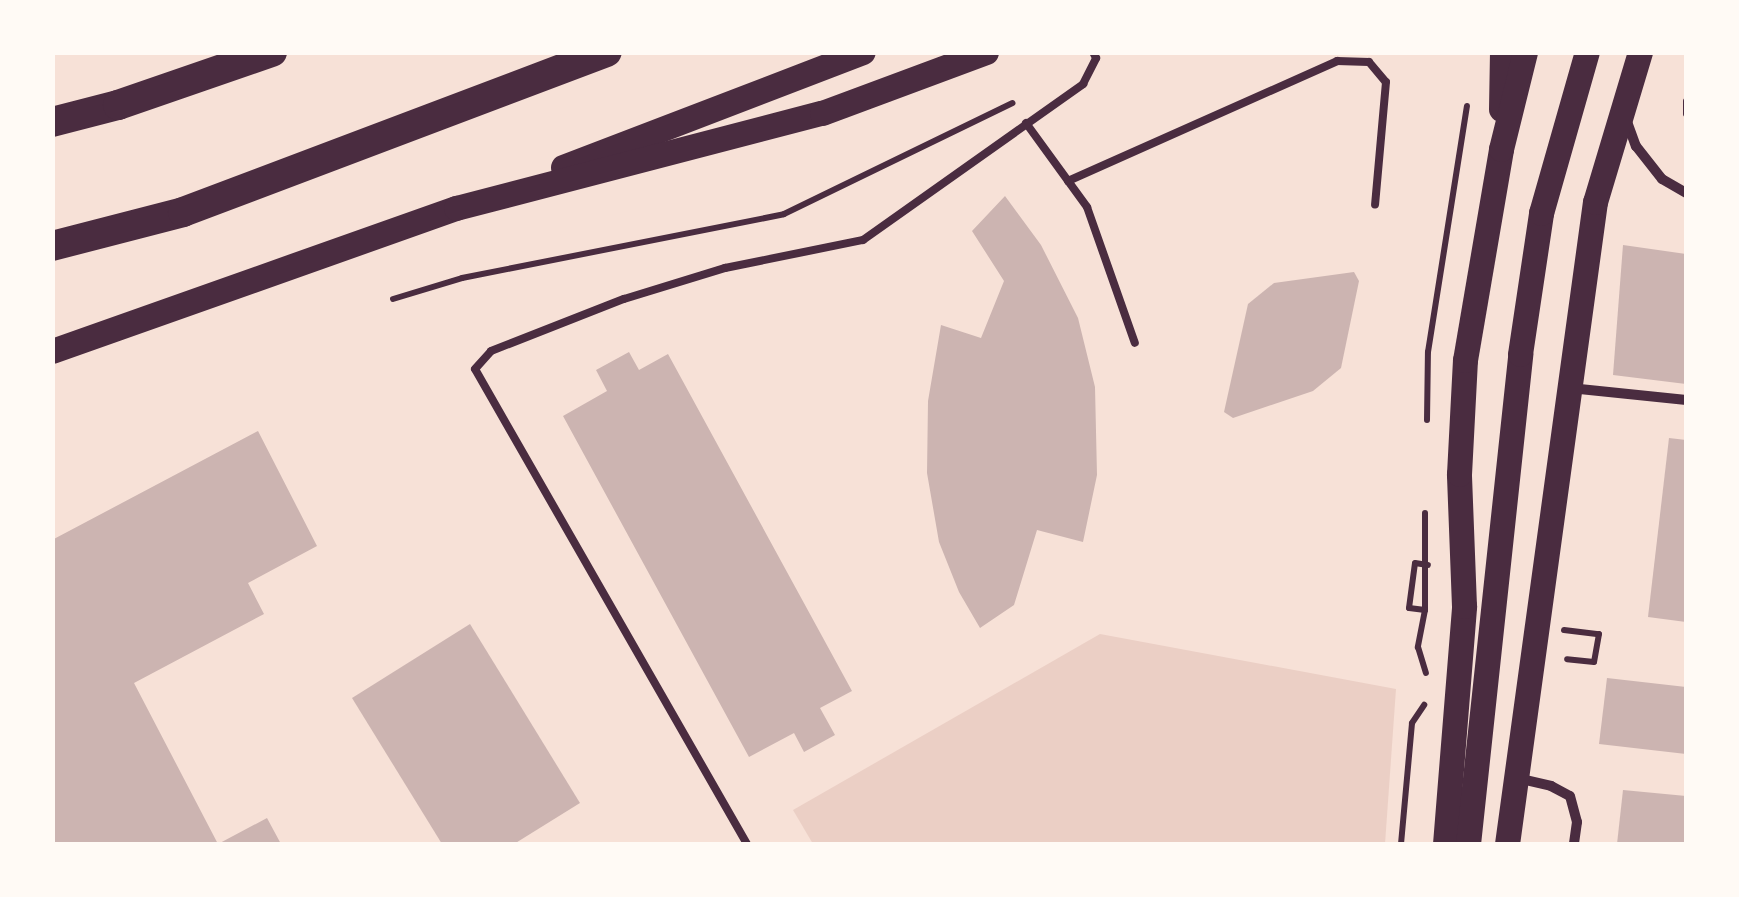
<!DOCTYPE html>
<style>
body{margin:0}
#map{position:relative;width:1739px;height:897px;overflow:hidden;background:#f7e1d7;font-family:Overpass,sans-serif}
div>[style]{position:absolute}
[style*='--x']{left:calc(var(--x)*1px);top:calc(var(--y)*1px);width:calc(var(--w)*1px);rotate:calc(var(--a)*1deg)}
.green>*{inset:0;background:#ebcfc5}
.building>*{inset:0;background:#ccb4b1}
.path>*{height:6px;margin:-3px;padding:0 3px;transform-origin:3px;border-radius:3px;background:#4a2c40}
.service>*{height:8px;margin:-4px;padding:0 4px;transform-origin:4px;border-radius:4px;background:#4a2c40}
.minor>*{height:10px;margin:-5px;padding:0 5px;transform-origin:5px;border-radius:5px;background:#4a2c40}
.primary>*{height:25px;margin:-12.5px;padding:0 12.5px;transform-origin:12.5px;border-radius:12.5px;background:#4a2c40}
.motorway>*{height:30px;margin:-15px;padding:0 15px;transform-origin:15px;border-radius:15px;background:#4a2c40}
span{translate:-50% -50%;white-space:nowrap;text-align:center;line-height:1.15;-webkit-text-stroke:9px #fffaf5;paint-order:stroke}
.frame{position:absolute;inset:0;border:55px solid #fffaf5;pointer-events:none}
</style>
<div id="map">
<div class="green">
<div style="clip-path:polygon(1100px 634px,1396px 689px,1385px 844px,813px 844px,793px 810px)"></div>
</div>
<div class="building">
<div style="clip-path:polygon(1005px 196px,1041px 245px,1078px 318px,1095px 387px,1097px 475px,1083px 542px,1037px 530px,1014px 605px,980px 628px,959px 592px,939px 542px,927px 473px,928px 401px,941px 325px,981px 338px,1004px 281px,972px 231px)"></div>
<div style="clip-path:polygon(1623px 245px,1686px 254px,1686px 384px,1613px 375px)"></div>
<div style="clip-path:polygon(1354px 272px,1359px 281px,1341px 368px,1313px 391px,1233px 418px,1224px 412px,1248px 304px,1274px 283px)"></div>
<div style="clip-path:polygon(629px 352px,639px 370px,668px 354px,852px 691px,820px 708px,835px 735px,804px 752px,794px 733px,749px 757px,563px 416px,607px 391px,596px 370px)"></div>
<div style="clip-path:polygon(258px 431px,317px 546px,248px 583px,264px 614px,134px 683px,218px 844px,267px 818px,281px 844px,52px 844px,52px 540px)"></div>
<div style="clip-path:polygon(1669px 438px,1686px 440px,1686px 622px,1648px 617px)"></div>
<div style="clip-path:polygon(470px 624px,580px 803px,514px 844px,442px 844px,352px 698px)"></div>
<div style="clip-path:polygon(1607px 678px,1686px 687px,1686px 754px,1599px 744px)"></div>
<div style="clip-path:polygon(1623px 790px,1686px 796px,1686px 844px,1617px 844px)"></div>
</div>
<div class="path">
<div style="--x:1686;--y:101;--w:13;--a:90"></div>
<div style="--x:393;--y:299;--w:72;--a:-16.9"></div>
<div style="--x:462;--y:278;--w:328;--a:-11.2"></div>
<div style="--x:784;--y:214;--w:254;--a:-25.9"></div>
<div style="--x:1427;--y:420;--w:68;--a:-89.2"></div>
<div style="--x:1428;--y:352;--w:249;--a:-81"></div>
<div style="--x:1425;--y:513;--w:97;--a:90"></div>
<div style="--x:1425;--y:610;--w:38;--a:101"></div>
<div style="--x:1418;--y:647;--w:27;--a:73"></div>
<div style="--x:1425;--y:610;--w:16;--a:-173"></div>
<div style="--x:1409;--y:608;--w:45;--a:-82.4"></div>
<div style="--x:1415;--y:563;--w:13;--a:9"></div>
<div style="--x:1564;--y:630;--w:35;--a:7"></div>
<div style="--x:1599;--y:634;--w:28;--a:100"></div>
<div style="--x:1594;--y:662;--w:27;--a:-174"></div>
<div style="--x:1401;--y:844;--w:121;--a:-84.8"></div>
<div style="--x:1412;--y:723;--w:22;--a:-56"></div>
</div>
<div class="service">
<div style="--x:1026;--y:123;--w:104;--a:54"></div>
<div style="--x:1087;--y:207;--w:144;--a:70.6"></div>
<div style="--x:1068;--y:181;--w:295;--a:-24"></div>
<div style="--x:1337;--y:61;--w:32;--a:2"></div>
<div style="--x:1369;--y:62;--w:26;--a:50"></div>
<div style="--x:1386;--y:82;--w:123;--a:95.1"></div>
<div style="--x:747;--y:844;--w:547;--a:-119.8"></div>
<div style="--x:475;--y:369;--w:24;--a:-48"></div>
<div style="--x:491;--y:351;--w:143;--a:-21.4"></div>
<div style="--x:624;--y:299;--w:106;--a:-17.1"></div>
<div style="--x:725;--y:268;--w:141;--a:-11.5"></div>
<div style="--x:863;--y:240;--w:270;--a:-35.3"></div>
<div style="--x:1083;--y:84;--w:29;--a:-63"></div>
<div style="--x:1096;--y:58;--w:7;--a:-117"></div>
</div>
<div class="minor">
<div style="--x:1626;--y:119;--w:29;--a:70"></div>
<div style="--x:1636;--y:146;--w:42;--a:51.8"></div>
<div style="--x:1662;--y:179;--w:28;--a:30"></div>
<div style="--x:1570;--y:388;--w:117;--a:5.9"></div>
<div style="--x:1517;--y:778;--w:35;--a:13"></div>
<div style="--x:1551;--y:786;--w:21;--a:28"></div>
<div style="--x:1570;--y:796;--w:27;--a:75"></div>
<div style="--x:1577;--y:822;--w:22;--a:98"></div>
</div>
<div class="primary">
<div style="--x:1501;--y:109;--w:57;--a:-89"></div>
<div style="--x:563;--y:167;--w:321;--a:-21"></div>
<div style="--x:52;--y:351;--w:429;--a:-19.5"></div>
<div style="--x:456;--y:208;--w:378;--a:-14.6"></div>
<div style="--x:822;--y:113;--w:175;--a:-20.4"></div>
<div style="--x:1445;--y:844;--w:239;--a:-85.4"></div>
<div style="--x:1464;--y:606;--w:132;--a:-92.2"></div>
<div style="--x:1459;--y:474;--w:114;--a:-87"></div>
<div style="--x:1465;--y:360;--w:214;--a:-80.3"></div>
<div style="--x:1501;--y:149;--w:100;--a:-76.1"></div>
<div style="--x:1468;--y:844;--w:493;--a:-83.9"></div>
<div style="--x:1520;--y:354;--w:143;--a:-81.5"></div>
<div style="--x:1541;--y:213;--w:167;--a:-74.1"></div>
<div style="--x:1507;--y:844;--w:648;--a:-82.2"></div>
<div style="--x:1595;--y:202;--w:157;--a:-73.3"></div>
</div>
<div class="motorway">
<div style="--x:52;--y:122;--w:68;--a:-14.4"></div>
<div style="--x:118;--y:105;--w:163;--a:-19"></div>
<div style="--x:52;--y:246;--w:135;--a:-14.5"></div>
<div style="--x:183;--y:212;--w:453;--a:-20.7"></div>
</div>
<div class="frame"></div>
</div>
